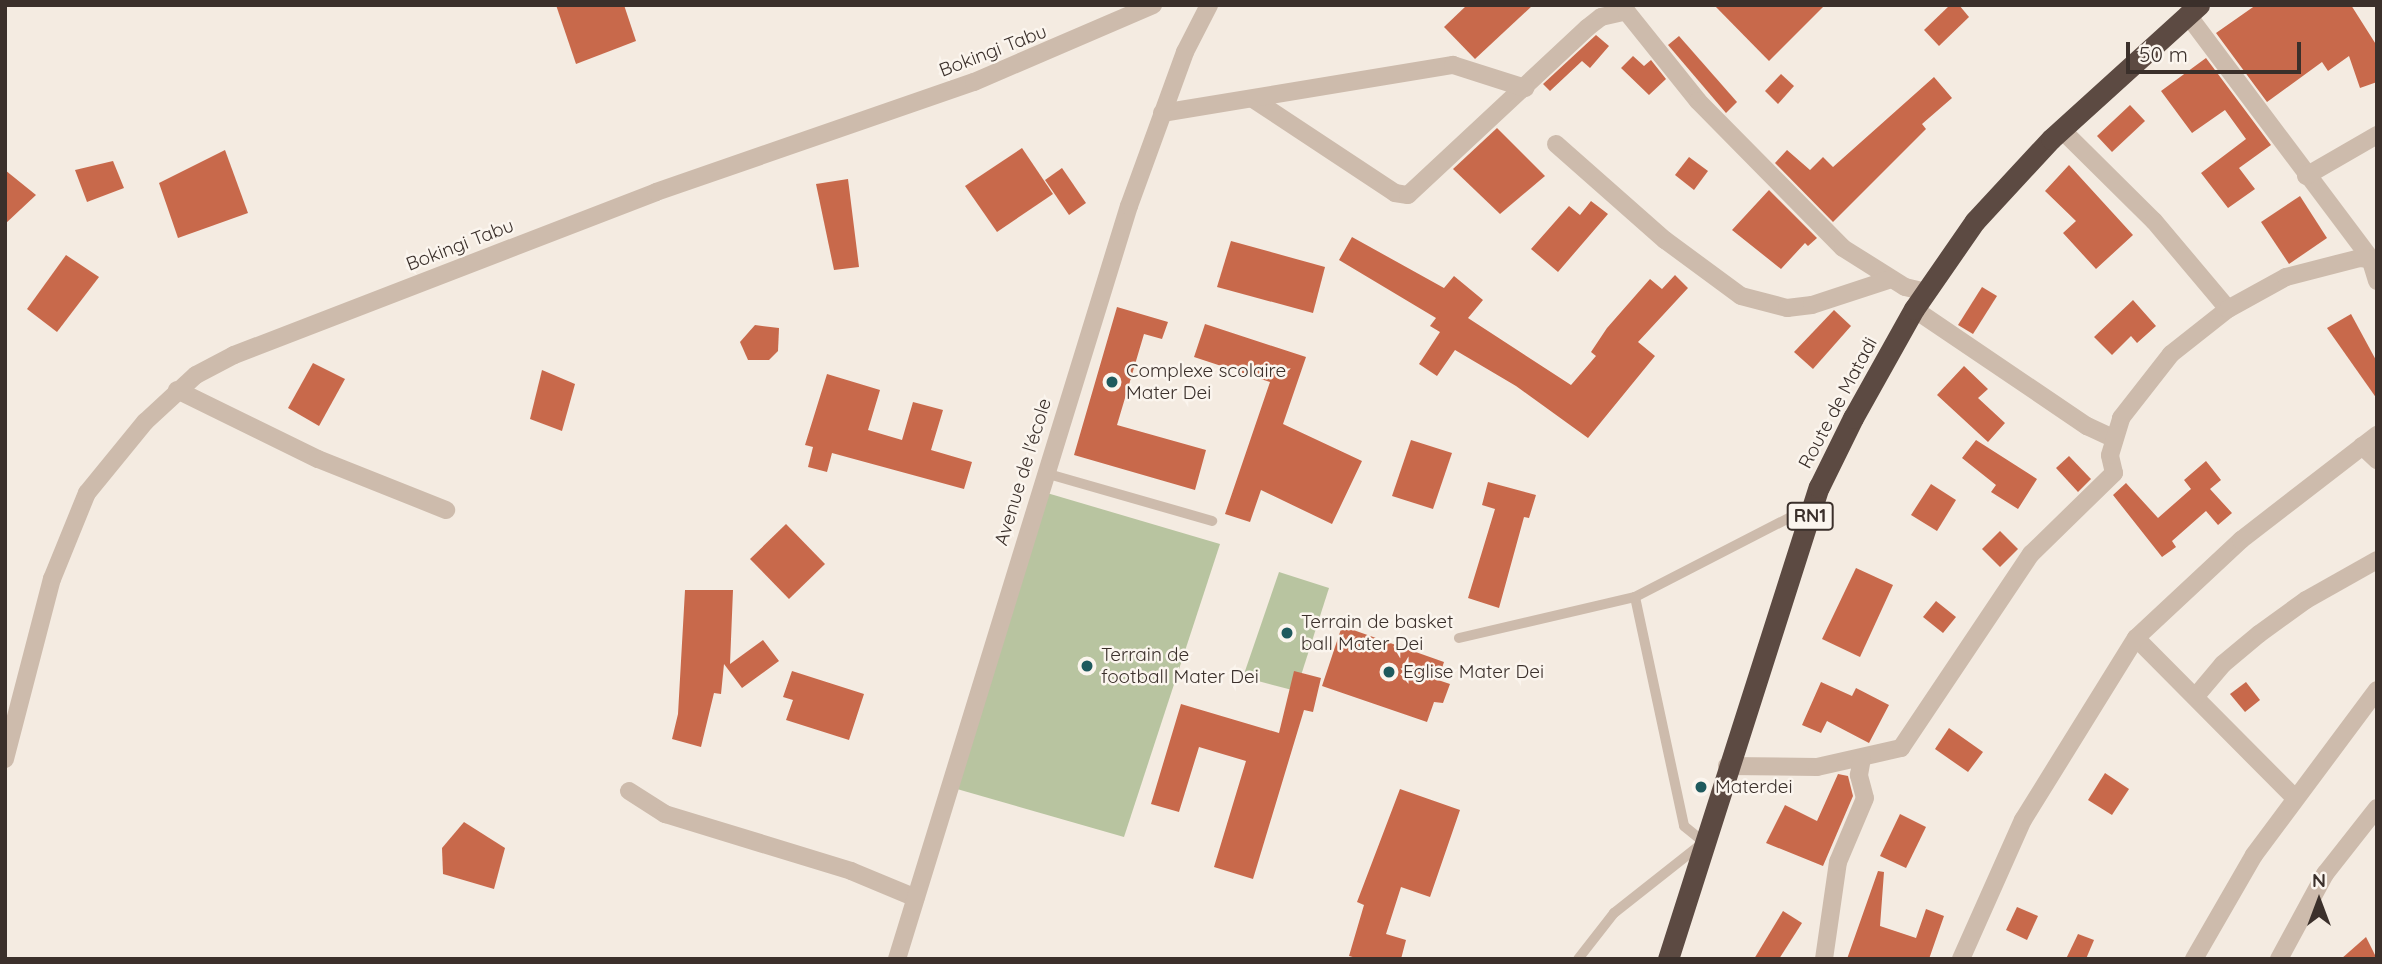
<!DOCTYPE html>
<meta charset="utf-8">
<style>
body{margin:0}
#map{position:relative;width:2382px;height:964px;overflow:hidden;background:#f4ebe1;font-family:Quicksand,sans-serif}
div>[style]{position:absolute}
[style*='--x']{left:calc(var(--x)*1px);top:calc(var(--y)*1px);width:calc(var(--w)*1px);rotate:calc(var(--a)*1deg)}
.green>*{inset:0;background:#b8c4a0}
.building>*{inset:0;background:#c8694b}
.lane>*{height:10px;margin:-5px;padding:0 5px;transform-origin:5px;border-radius:5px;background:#cdbbac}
.street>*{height:18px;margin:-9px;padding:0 9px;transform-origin:9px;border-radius:9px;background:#cdbbac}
.highway>*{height:21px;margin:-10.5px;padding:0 10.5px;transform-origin:10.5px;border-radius:10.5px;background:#5c4a42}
.dots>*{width:19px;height:19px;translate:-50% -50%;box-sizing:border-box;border:4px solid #fbf5ee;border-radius:50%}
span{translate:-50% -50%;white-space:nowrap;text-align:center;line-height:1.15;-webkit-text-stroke:5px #fbf5ee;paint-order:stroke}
.shield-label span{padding:2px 5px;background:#fbf5ee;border:2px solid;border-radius:5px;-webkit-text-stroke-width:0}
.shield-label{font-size:18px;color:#3b302b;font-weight:700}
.street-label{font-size:19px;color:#3b302b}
.poi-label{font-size:19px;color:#3b302b}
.left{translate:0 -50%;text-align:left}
.frame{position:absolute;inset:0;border:7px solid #3b302b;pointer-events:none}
.north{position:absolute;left:2284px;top:866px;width:70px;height:70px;-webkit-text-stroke:5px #fbf5ee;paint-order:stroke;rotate:0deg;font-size:19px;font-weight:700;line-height:28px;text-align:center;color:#3b302b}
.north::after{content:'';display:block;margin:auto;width:24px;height:32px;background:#3b302b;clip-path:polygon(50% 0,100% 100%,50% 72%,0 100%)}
.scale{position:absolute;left:2126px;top:42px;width:175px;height:32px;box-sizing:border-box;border:4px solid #3b302b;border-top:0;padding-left:9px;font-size:21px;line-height:24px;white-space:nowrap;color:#3b302b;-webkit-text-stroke:5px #fbf5ee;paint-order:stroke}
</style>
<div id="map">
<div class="green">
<div style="clip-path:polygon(1047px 493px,1220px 544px,1124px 837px,957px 789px)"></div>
<div style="clip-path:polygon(1279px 572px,1329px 588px,1296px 691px,1243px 677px)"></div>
</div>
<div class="building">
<div style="clip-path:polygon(556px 5px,624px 5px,636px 41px,576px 64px)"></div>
<div style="clip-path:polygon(1467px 5px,1533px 5px,1475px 59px,1444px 27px)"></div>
<div style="clip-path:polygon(1714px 5px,1825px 5px,1769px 61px)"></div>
<div style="clip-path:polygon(1950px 5px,1959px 5px,1969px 17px,1939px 46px,1924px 30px)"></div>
<div style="clip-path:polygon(2256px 5px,2351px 5px,2377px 46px,2377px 82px,2360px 88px,2349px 56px,2328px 71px,2322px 62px,2267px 102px,2216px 33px)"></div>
<div style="clip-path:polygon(1596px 35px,1609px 46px,1590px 68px,1582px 61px,1550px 91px,1543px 84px)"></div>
<div style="clip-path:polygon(1679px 36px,1737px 102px,1726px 113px,1668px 45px)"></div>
<div style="clip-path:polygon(1633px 56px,1644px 66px,1651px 60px,1666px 79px,1649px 95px,1621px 68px)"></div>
<div style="clip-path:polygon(2206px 58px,2271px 145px,2239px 168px,2255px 189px,2228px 208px,2201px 173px,2246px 139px,2225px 110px,2192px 133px,2161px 91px)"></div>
<div style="clip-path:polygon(1781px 74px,1794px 86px,1778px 104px,1765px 91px)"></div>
<div style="clip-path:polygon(1934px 77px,1952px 98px,1922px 124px,1926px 129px,1833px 222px,1775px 163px,1787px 150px,1810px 170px,1823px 157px,1833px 167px)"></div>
<div style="clip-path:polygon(2130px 105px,2145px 121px,2112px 152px,2097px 136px)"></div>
<div style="clip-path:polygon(1497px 128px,1545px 176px,1500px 214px,1453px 169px)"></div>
<div style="clip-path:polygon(1022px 148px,1053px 194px,997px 232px,965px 186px)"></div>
<div style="clip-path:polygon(225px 150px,248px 213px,178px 238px,159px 183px)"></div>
<div style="clip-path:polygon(1689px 157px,1708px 171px,1694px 190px,1675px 175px)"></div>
<div style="clip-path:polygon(113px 161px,124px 188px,87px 202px,75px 170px)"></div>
<div style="clip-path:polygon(2069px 165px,2133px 235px,2096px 269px,2063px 233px,2076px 221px,2045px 191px)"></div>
<div style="clip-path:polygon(1062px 168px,1086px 203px,1069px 215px,1045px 180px)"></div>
<div style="clip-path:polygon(5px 170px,36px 195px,5px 224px)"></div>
<div style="clip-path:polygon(848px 179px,859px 267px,834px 270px,816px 184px)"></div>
<div style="clip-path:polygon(1769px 190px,1817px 238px,1808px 246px,1805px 243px,1781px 269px,1732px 230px)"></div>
<div style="clip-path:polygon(2300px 196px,2327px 238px,2289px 264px,2261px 222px)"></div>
<div style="clip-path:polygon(1591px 201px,1608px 214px,1558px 272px,1531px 249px,1569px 206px,1580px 215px)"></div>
<div style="clip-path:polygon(1352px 237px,1444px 288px,1454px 276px,1483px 300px,1468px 318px,1571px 385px,1596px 356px,1591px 352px,1607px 328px,1650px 279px,1662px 289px,1675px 275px,1688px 288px,1638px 342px,1655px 356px,1588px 438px,1516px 386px,1455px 350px,1437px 376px,1419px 364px,1440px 332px,1430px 326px,1436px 318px,1339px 260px)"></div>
<div style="clip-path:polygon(1231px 241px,1325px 267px,1313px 313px,1217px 287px)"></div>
<div style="clip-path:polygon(66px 255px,99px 277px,57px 332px,27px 309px)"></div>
<div style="clip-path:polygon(1982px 287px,1997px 296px,1973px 334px,1958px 325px)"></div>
<div style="clip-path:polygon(2133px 300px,2156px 326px,2137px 343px,2131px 336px,2112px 355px,2094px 337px)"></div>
<div style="clip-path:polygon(1117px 307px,1168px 322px,1162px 339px,1144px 334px,1117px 425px,1206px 450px,1195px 490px,1074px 455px)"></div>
<div style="clip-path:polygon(1834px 310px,1851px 326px,1813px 369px,1794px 352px)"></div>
<div style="clip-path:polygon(2351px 314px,2377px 362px,2377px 399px,2327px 328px)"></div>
<div style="clip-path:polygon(1205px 324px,1306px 357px,1283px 424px,1362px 461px,1332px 524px,1261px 490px,1250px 522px,1225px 514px,1270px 382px,1194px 357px)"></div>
<div style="clip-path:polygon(755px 325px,779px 328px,778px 351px,769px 360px,748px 360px,740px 342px)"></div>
<div style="clip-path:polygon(313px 363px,345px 379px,319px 426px,288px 408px)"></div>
<div style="clip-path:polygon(1964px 366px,1988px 389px,1978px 398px,2005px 423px,1988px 442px,1937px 395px)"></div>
<div style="clip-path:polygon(542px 370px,575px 384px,562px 431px,530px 419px)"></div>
<div style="clip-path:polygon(827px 374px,880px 390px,868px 430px,902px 440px,913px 402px,943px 410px,931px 450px,972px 462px,964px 489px,832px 453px,827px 472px,808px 467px,813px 447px,805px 445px)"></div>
<div style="clip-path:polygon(1411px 440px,1452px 453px,1433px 509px,1392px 496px)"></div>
<div style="clip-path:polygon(1976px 440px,2037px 479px,2018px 509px,1991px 492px,1996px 485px,1962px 458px)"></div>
<div style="clip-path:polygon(2069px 456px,2091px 479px,2078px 492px,2056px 468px)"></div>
<div style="clip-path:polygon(2206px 461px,2221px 480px,2210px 489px,2232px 513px,2218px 525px,2206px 511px,2172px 541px,2176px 547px,2162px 557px,2113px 495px,2126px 483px,2158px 518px,2191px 489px,2184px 480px)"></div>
<div style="clip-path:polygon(1488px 482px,1536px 495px,1529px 518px,1524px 517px,1499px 608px,1468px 598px,1495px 509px,1482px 505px)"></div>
<div style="clip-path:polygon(1931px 484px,1956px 500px,1937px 531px,1911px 515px)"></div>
<div style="clip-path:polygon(786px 524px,825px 564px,789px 599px,750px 559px)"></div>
<div style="clip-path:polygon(2000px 531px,2018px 549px,2000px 567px,1982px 549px)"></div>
<div style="clip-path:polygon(1856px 568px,1893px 585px,1860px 657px,1822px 639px)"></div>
<div style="clip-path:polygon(685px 590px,733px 590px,730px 664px,763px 640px,779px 661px,742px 688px,724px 664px,721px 694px,714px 693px,701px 747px,672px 739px,678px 714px)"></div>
<div style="clip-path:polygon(1936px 601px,1956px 617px,1943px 633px,1923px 617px)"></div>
<div style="clip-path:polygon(1342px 626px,1444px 662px,1438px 680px,1450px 684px,1443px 703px,1434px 702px,1427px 722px,1322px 686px)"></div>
<div style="clip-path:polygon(792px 671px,864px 694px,849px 740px,786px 720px,793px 700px,783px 697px)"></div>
<div style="clip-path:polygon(1294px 671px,1321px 678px,1313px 712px,1304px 710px,1253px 879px,1214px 867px,1246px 761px,1199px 747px,1179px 812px,1151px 804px,1181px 704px,1279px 733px)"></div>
<div style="clip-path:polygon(1821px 682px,1852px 696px,1856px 688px,1889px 705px,1869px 743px,1827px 721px,1821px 733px,1802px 725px)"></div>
<div style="clip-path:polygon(2246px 682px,2260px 700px,2245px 712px,2230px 694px)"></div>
<div style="clip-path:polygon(1949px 728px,1983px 752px,1968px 772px,1935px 749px)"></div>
<div style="clip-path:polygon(2105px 773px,2129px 789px,2112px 815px,2088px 800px)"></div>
<div style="clip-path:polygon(1838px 774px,1848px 776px,1853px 796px,1823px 866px,1766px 843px,1785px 805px,1817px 821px)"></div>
<div style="clip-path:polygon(1400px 789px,1460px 810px,1430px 897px,1401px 887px,1386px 934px,1406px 940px,1401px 959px,1360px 959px,1349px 956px,1364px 905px,1357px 902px)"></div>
<div style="clip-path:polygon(1900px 814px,1926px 827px,1906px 868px,1880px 856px)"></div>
<div style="clip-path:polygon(464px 822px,505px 848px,494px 889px,443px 874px,442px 848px)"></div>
<div style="clip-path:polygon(1878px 871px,1884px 872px,1880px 926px,1916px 938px,1926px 909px,1944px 916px,1929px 959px,1847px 959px)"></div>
<div style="clip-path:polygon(2017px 907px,2038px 916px,2027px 940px,2006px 930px)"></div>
<div style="clip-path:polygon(1783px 911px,1802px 923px,1779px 959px,1754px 959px)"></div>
<div style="clip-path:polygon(2078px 934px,2094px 940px,2086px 959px,2066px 959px)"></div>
<div style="clip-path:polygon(2366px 937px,2377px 959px,2341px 959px)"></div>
</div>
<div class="lane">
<div style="--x:1045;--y:473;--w:174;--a:16"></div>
<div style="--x:1635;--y:597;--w:199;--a:-27.2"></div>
<div style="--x:1459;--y:638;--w:181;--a:-13.1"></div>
<div style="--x:1635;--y:597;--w:234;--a:77.9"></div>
<div style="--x:1684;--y:826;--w:26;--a:39"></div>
<div style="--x:1704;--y:842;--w:115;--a:141.7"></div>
<div style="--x:1614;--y:913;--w:58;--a:128"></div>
</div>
<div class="street">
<div style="--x:2187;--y:14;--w:305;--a:53.1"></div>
<div style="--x:2370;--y:258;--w:24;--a:73"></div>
<div style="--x:1253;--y:99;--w:170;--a:33.5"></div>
<div style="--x:1395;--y:193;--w:13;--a:9"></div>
<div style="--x:1408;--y:195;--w:245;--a:-43"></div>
<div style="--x:1587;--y:28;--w:18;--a:-38"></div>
<div style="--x:1601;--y:17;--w:26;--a:-13"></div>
<div style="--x:1626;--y:11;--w:115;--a:51.3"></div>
<div style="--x:1698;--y:101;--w:206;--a:45.4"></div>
<div style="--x:1843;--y:248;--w:73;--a:32.2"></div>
<div style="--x:1905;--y:287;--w:22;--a:13"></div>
<div style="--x:1162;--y:113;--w:295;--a:-9.4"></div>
<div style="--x:1453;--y:65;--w:76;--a:17.7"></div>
<div style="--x:2063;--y:131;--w:128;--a:44.7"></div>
<div style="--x:2154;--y:221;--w:115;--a:49.9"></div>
<div style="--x:1556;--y:144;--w:145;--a:41.4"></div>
<div style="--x:1665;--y:240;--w:94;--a:36.4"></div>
<div style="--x:1741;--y:296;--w:48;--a:14.6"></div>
<div style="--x:1787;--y:308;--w:25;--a:-7"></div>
<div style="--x:1812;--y:305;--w:83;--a:-18.2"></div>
<div style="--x:2306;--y:176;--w:82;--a:-30"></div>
<div style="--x:1914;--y:309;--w:209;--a:34.1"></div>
<div style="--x:2087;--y:426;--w:29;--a:25"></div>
<div style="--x:177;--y:390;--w:157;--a:26.1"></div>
<div style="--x:318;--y:459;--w:138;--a:21.7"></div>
<div style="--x:2362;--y:446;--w:21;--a:43"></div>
<div style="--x:2136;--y:638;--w:226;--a:45.2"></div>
<div style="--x:2196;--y:696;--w:42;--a:-49.8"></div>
<div style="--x:2223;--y:664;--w:47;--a:-39.8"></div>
<div style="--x:2259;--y:634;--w:58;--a:-35.9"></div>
<div style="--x:2306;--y:600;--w:81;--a:-29.4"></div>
<div style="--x:5;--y:759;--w:186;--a:-75.4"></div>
<div style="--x:52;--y:579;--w:93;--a:-67.9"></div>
<div style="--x:87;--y:493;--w:92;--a:-50.8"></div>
<div style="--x:145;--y:422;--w:69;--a:-42.7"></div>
<div style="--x:196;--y:375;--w:43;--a:-27.8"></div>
<div style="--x:234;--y:355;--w:452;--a:-21.1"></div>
<div style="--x:656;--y:192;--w:336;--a:-19.1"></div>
<div style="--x:974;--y:82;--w:195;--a:-23.3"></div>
<div style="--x:1727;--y:766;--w:90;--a:0.6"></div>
<div style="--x:1817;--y:767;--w:86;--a:-12.7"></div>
<div style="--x:1901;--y:748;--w:234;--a:-56.2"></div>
<div style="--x:2031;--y:554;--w:116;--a:-44.3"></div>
<div style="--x:2114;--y:473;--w:18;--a:-103"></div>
<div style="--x:2110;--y:455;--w:39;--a:-73"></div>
<div style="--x:2121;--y:418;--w:81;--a:-52"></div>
<div style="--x:2171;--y:354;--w:73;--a:-38.3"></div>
<div style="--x:2228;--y:309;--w:66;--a:-28.9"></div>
<div style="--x:2286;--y:277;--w:76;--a:-14.4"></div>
<div style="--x:2360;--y:258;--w:17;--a:7"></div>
<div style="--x:629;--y:791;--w:43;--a:32.6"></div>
<div style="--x:665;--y:814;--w:195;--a:17"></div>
<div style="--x:851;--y:871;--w:70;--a:22.6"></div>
<div style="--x:897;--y:959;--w:788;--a:-72.88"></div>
<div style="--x:1129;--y:206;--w:164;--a:-70"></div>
<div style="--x:1185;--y:52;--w:53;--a:-62.9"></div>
<div style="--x:1824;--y:959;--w:98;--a:-81.8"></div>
<div style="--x:1838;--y:862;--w:69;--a:-67.1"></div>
<div style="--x:1865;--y:798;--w:24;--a:-105"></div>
<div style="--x:1859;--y:775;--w:17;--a:-80"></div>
<div style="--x:1961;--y:959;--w:152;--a:-66"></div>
<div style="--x:2023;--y:820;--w:214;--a:-58.2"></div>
<div style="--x:2136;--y:638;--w:144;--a:-43"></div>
<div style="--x:2241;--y:540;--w:172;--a:-37.7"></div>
<div style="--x:2194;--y:959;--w:120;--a:-60"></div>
<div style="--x:2254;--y:855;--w:206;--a:-53.3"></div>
<div style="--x:2279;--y:959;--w:97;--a:-61.6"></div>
<div style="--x:2325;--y:874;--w:84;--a:-51.8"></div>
</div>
<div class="highway">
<div style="--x:1668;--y:959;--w:496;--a:-72.3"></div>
<div style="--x:1819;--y:487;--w:77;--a:-63.8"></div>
<div style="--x:1853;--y:418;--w:125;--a:-60.8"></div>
<div style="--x:1914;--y:309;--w:107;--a:-55.3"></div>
<div style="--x:1975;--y:221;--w:112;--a:-47.2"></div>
<div style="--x:2051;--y:139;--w:200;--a:-42.2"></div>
</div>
<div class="dots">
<div style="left:1112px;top:382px;background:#1f5a5e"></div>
<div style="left:1287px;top:633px;background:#1f5a5e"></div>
<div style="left:1087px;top:666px;background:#1f5a5e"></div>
<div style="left:1389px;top:672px;background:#1f5a5e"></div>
<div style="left:1701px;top:787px;background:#1f5a5e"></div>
</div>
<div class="shield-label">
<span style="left:1810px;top:516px">RN1</span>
</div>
<div class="street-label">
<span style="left:993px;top:51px;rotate:-21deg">Bokingi Tabu</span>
<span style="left:460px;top:245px;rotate:-21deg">Bokingi Tabu</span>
<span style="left:1838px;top:403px;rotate:-62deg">Route de Matadi</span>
<span style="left:1023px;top:472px;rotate:-73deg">Avenue de l'école</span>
</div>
<div class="poi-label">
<span class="left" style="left:1126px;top:382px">Complexe scolaire<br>Mater Dei</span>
<span class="left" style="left:1301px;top:633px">Terrain de basket<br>ball Mater Dei</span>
<span class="left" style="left:1101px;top:666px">Terrain de<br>football Mater Dei</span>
<span class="left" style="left:1403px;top:672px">Eglise Mater Dei</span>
<span class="left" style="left:1715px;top:787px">Materdei</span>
</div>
<div class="frame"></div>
<div class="north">N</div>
<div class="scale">50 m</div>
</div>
